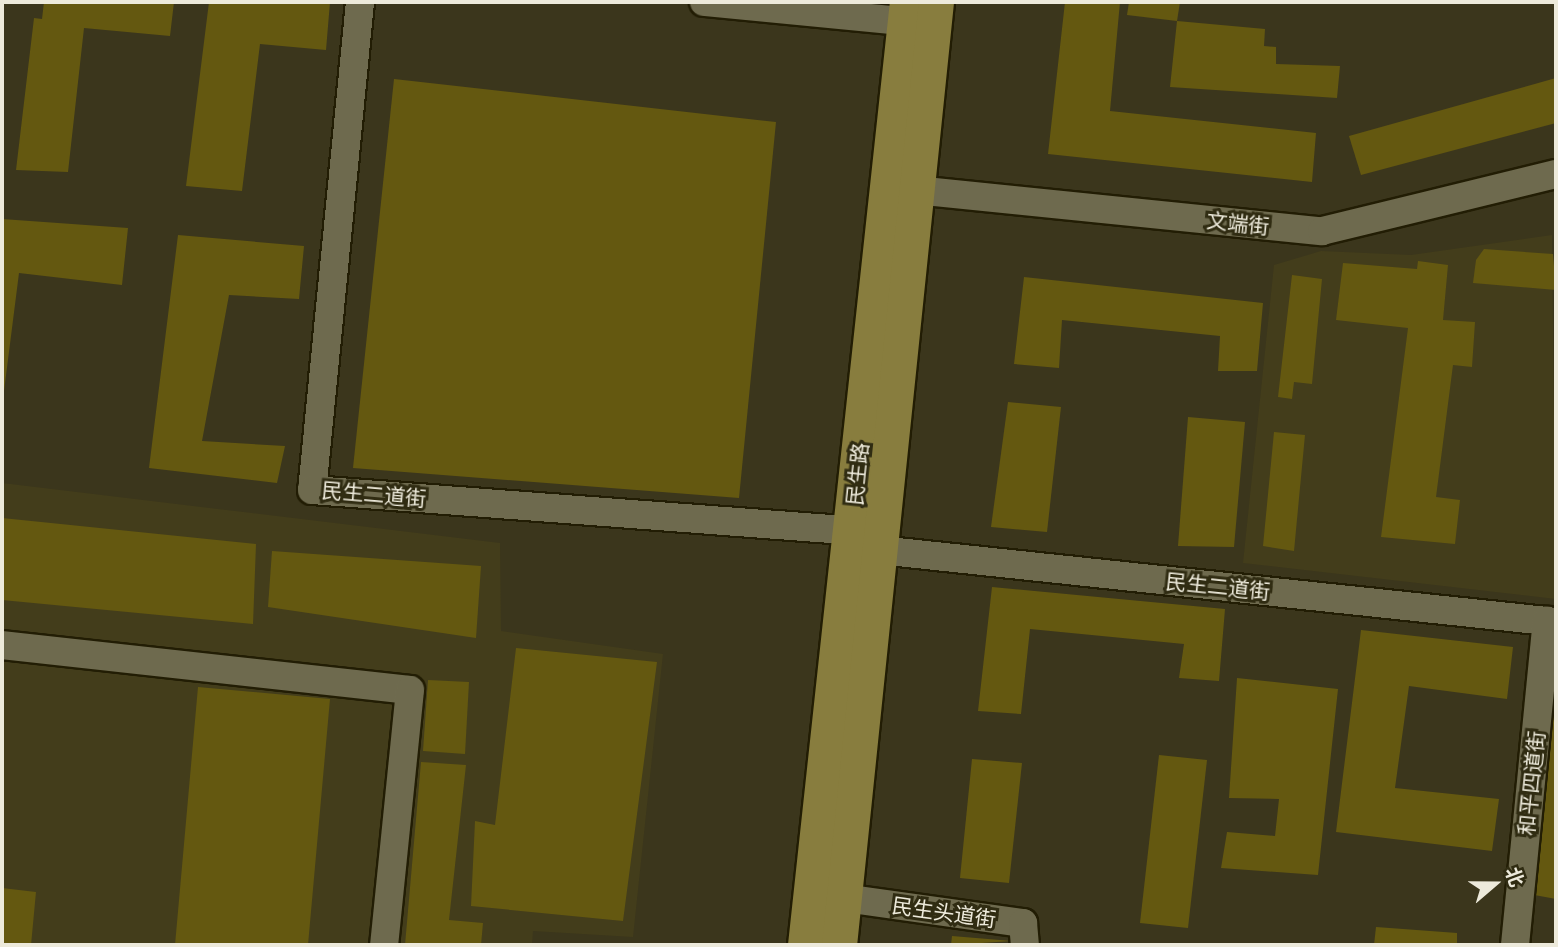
<!DOCTYPE html>
<meta charset="utf-8">
<style>
body{margin:0}
#map{position:relative;width:1558px;height:947px;overflow:hidden;background:#3b361c;font-family:Lato,"Noto Sans SC",sans-serif}
div>[style]{position:absolute}
[style*='--x']{left:calc(var(--x)*1px);top:calc(var(--y)*1px);width:calc(var(--w)*1px);rotate:calc(var(--a)*1deg)}
.built>*{inset:0;background:#433d1b}
.building>*{inset:0;background:#645810}
.roads{filter:drop-shadow(2px 0 #221d04) drop-shadow(-2px 0 #221d04) drop-shadow(0 2px #221d04) drop-shadow(0 -2px #221d04)}
.minor>*{height:28px;margin:-14px;padding:0 14px;transform-origin:14px;border-radius:14px;background:#6e6a4e}
.major>*{height:35px;margin:-17.5px;padding:0 17.5px;transform-origin:17.5px;border-radius:17.5px;background:#887d3e}
span{translate:-50% -50%;white-space:nowrap;text-align:center;line-height:1.15;-webkit-text-stroke:6px #302c12;paint-order:stroke}
.street-label{font-size:21px;color:#edeadb}
.frame{position:absolute;inset:0;border:4px solid #edeadb;pointer-events:none}
.north{position:absolute;left:1460px;top:849px;width:70px;height:70px;-webkit-text-stroke:5px #302c12;paint-order:stroke;rotate:70deg;font-size:19px;font-weight:700;line-height:28px;text-align:center;color:#edeadb}
.north::after{content:'';display:block;margin:auto;width:24px;height:32px;background:#edeadb;clip-path:polygon(50% 0,100% 100%,50% 72%,0 100%)}
</style>
<div id="map">
<div class="built">
<div style="clip-path:polygon(1552px 235px,1556px 599px,1243px 563px,1274px 265px,1321px 251px,1411px 255px)"></div>
<div style="clip-path:polygon(2px 483px,500px 543px,501px 631px,663px 654px,633px 937px,533px 931px,532px 945px,2px 945px)"></div>
</div>
<div class="building">
<div style="clip-path:polygon(44px 2px,174px 2px,170px 36px,84px 28px,68px 172px,16px 170px,34px 18px,42px 19px)"></div>
<div style="clip-path:polygon(209px 2px,330px 2px,326px 50px,260px 44px,242px 191px,186px 186px)"></div>
<div style="clip-path:polygon(1065px 2px,1120px 2px,1110px 111px,1316px 133px,1312px 182px,1048px 154px)"></div>
<div style="clip-path:polygon(1129px 2px,1180px 2px,1177px 21px,1127px 15px)"></div>
<div style="clip-path:polygon(1177px 21px,1265px 29px,1264px 46px,1276px 47px,1276px 64px,1340px 66px,1337px 98px,1170px 87px)"></div>
<div style="clip-path:polygon(1556px 78px,1556px 123px,1361px 175px,1349px 136px)"></div>
<div style="clip-path:polygon(394px 79px,776px 122px,739px 498px,353px 468px)"></div>
<div style="clip-path:polygon(2px 219px,128px 228px,122px 285px,19px 273px,3px 399px)"></div>
<div style="clip-path:polygon(178px 235px,304px 246px,299px 299px,229px 295px,202px 441px,285px 446px,277px 483px,149px 468px)"></div>
<div style="clip-path:polygon(1484px 249px,1553px 254px,1556px 290px,1473px 283px,1476px 260px)"></div>
<div style="clip-path:polygon(1418px 261px,1448px 265px,1443px 320px,1475px 322px,1472px 367px,1453px 365px,1436px 497px,1460px 500px,1455px 544px,1381px 537px,1408px 328px,1336px 320px,1343px 263px,1417px 269px)"></div>
<div style="clip-path:polygon(1292px 275px,1322px 279px,1312px 384px,1294px 382px,1292px 399px,1278px 397px)"></div>
<div style="clip-path:polygon(1024px 277px,1263px 303px,1257px 371px,1218px 371px,1220px 336px,1062px 320px,1059px 368px,1014px 364px)"></div>
<div style="clip-path:polygon(1008px 402px,1061px 407px,1047px 532px,991px 527px)"></div>
<div style="clip-path:polygon(1188px 417px,1245px 422px,1234px 547px,1178px 546px)"></div>
<div style="clip-path:polygon(1274px 432px,1305px 435px,1294px 551px,1263px 546px)"></div>
<div style="clip-path:polygon(2px 518px,256px 544px,253px 624px,2px 600px)"></div>
<div style="clip-path:polygon(272px 551px,481px 566px,476px 638px,268px 607px)"></div>
<div style="clip-path:polygon(992px 587px,1225px 609px,1219px 681px,1179px 678px,1184px 644px,1030px 629px,1021px 714px,978px 711px)"></div>
<div style="clip-path:polygon(1361px 630px,1513px 647px,1507px 699px,1409px 686px,1395px 788px,1499px 799px,1492px 851px,1336px 832px)"></div>
<div style="clip-path:polygon(516px 648px,657px 662px,623px 921px,471px 906px,475px 821px,495px 825px)"></div>
<div style="clip-path:polygon(1237px 678px,1338px 689px,1318px 875px,1221px 868px,1227px 832px,1275px 836px,1279px 799px,1229px 798px)"></div>
<div style="clip-path:polygon(428px 680px,469px 682px,465px 754px,423px 751px)"></div>
<div style="clip-path:polygon(198px 687px,330px 699px,308px 945px,175px 945px)"></div>
<div style="clip-path:polygon(1555px 687px,1556px 687px,1556px 899px,1529px 894px)"></div>
<div style="clip-path:polygon(1159px 755px,1207px 760px,1188px 928px,1140px 923px)"></div>
<div style="clip-path:polygon(972px 759px,1022px 763px,1009px 883px,960px 878px)"></div>
<div style="clip-path:polygon(421px 762px,466px 765px,449px 920px,483px 923px,481px 945px,405px 945px)"></div>
<div style="clip-path:polygon(2px 888px,36px 892px,31px 945px,2px 945px)"></div>
<div style="clip-path:polygon(1376px 927px,1457px 933px,1457px 945px,1374px 945px)"></div>
<div style="clip-path:polygon(952px 936px,1012px 941px,951px 945px)"></div>
</div>
<div class="roads">
<div class="minor">
<div style="--x:360;--y:2;--w:490;--a:95.6"></div>
<div style="--x:312;--y:490;--w:561;--a:4.3"></div>
<div style="--x:704;--y:2;--w:221;--a:5.5"></div>
<div style="--x:915;--y:190;--w:409;--a:5.8"></div>
<div style="--x:1322;--y:231;--w:241;--a:-13.7"></div>
<div style="--x:879;--y:550;--w:681;--a:6.07"></div>
<div style="--x:2;--y:645;--w:410;--a:6.3"></div>
<div style="--x:410;--y:690;--w:256;--a:95.8"></div>
<div style="--x:844;--y:898;--w:181;--a:8"></div>
<div style="--x:1023;--y:923;--w:22;--a:85"></div>
<div style="--x:1515;--y:945;--w:326;--a:-84.4"></div>
</div>
<div class="major">
<div style="--x:805;--y:945;--w:949;--a:-83.83"></div>
<div style="--x:839;--y:945;--w:948;--a:-84.13"></div>
</div>
</div>
<div class="street-label">
<span style="left:1238px;top:223px;rotate:6deg">文端街</span>
<span style="left:857px;top:474px;rotate:-84deg">民生路</span>
<span style="left:374px;top:494px;rotate:5deg">民生二道街</span>
<span style="left:1218px;top:586px;rotate:6deg">民生二道街</span>
<span style="left:1531px;top:783px;rotate:-84deg">和平四道街</span>
<span style="left:944px;top:912px;rotate:8deg">民生头道街</span>
</div>
<div class="frame"></div>
<div class="north">北</div>
</div>
